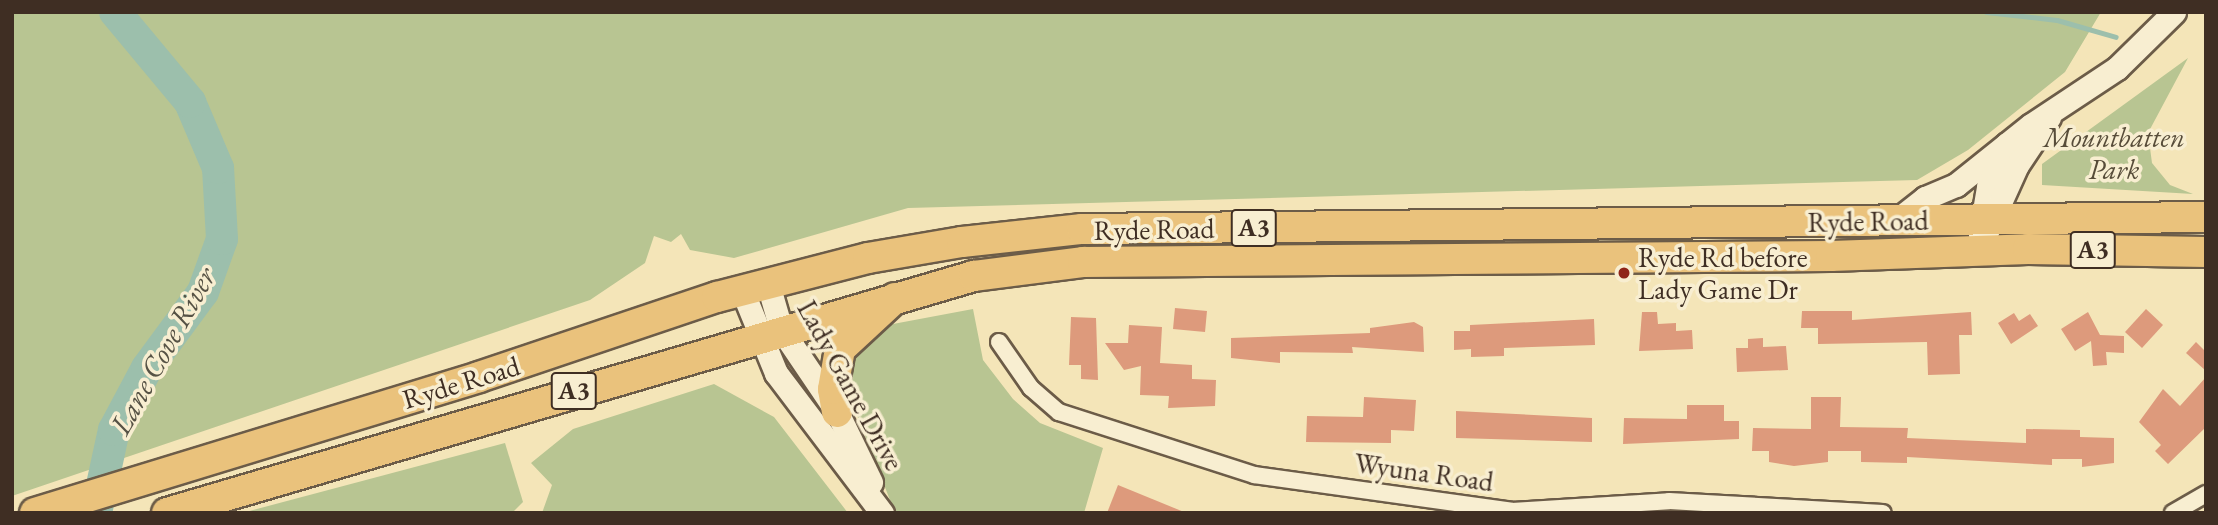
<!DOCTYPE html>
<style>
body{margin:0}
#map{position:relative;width:2218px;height:525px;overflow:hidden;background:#f4e5b8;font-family:"EB Garamond",serif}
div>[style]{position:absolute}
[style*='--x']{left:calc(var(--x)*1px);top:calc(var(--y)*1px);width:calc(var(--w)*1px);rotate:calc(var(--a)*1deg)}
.green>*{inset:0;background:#b8c592}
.stream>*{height:5px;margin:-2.5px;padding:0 2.5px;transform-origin:2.5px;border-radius:2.5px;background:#9cbfac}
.river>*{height:32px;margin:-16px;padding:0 16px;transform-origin:16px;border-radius:16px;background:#9cbfac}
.building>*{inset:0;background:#dd9a7c}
.roads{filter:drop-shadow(2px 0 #6c5c48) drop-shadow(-2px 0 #6c5c48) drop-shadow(0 2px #6c5c48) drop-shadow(0 -2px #6c5c48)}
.street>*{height:16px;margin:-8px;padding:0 8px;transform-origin:8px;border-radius:8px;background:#f8eed1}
.secondary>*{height:23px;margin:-11.5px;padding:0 11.5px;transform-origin:11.5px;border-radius:11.5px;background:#f8eed1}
.highway>*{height:30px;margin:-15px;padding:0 15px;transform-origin:15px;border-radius:15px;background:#eac27c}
.dots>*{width:19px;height:19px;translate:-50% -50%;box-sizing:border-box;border:4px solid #f8eed1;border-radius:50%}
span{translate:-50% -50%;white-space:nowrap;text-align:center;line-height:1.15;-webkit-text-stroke:7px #f8eed1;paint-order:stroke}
.shield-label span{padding:2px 5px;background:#f8eed1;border:2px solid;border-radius:5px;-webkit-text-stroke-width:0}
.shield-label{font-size:26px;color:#3f2e23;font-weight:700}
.park-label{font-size:28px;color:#574c39;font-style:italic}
.street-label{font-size:28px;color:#3f2e23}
.poi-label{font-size:28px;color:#3f2e23}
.left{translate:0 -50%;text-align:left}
.water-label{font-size:30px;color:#565245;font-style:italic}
.frame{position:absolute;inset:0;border:14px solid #3f2e23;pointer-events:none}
</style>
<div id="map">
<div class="green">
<div style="clip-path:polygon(12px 12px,2101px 12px,2065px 72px,1968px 150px,1917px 180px,908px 208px,734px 258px,690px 250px,681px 234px,671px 242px,654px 236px,645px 263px,590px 300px,12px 496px)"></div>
<div style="clip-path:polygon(2188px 58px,2148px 133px,2152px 163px,2170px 185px,2193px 194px,2042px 185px,2042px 164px)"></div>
<div style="clip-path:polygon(973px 309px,983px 360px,1013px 399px,1040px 423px,1103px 448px,1084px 513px,895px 513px,850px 397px,846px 377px,855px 346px,893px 324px)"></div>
<div style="clip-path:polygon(714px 384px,774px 417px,848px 513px,542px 513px,552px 485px,531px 463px,573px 429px)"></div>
<div style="clip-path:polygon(505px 443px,523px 502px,512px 513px,242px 513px)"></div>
</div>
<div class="stream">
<div style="--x:1986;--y:12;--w:71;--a:6.4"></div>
<div style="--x:2057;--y:20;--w:61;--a:16.1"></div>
</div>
<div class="river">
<div style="--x:96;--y:513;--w:85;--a:-77.8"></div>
<div style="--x:114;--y:430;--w:70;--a:-62"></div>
<div style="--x:147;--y:368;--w:94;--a:-53.6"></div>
<div style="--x:203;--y:292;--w:56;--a:-70.3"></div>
<div style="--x:222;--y:239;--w:71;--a:-93.2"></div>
<div style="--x:218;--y:168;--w:72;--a:-113"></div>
<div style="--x:190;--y:102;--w:117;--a:-129.8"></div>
</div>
<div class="building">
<div style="clip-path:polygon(1175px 308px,1207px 311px,1205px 332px,1173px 329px)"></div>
<div style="clip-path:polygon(2146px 309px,2163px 325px,2142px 348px,2125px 332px)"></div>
<div style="clip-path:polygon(1802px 311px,1852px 311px,1852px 320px,1971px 312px,1972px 335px,1959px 335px,1960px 374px,1928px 375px,1927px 342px,1818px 344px,1818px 328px,1801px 328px)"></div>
<div style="clip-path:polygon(1642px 312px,1657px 312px,1658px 324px,1676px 323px,1676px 331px,1692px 330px,1693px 349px,1639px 351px)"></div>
<div style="clip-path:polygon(2088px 312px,2100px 335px,2124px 336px,2124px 353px,2106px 352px,2107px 365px,2093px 366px,2091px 341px,2075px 351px,2061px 329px)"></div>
<div style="clip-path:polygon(2014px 313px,2019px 321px,2030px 314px,2038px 326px,2011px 344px,1998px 323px)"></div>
<div style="clip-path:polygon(1071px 317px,1096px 318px,1098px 380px,1081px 379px,1081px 365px,1069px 365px)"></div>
<div style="clip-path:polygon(1594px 319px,1595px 345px,1504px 348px,1504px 356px,1471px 357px,1471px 349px,1454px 350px,1454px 331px,1470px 331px,1470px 325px)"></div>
<div style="clip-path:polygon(1414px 322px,1423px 327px,1424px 352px,1352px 347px,1353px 353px,1280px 352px,1280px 363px,1231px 358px,1231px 338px,1370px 333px,1370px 328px)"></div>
<div style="clip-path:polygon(1129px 325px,1162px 327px,1160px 363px,1192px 365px,1192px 379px,1216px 380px,1215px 406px,1168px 408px,1169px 396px,1140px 395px,1141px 366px,1124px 370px,1105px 343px,1128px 343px)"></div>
<div style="clip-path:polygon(1763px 338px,1763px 347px,1786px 346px,1788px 370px,1737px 372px,1736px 348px,1748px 348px,1748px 339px)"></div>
<div style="clip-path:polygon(2196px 342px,2206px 352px,2206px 371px,2186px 353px)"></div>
<div style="clip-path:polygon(2206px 377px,2206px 427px,2168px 464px,2155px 451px,2161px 445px,2139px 422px,2163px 389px,2180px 406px)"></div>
<div style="clip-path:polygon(1364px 397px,1416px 400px,1414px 431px,1391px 430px,1391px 443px,1306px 442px,1307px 416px,1363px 417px)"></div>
<div style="clip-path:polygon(1811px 397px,1841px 397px,1840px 427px,1908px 428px,1907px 438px,2026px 443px,2026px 429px,2080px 430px,2080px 437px,2114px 438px,2114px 463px,2082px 467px,2082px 459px,2052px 459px,2052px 465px,1907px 457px,1907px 463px,1861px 462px,1861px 451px,1828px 451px,1828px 462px,1794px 466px,1769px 462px,1769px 451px,1752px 451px,1753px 428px,1811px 429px)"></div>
<div style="clip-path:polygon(1687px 405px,1724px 405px,1724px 421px,1739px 421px,1739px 439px,1623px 444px,1624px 418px,1687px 419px)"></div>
<div style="clip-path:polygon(1456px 411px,1592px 418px,1592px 442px,1456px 438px)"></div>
<div style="clip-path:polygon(1118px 485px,1184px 512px,1184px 513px,1107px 513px)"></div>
</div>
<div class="roads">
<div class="street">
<div style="--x:999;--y:342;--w:56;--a:55.2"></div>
<div style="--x:1031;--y:388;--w:37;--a:41"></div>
<div style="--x:1059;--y:412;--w:205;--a:17.9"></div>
<div style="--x:1254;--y:475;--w:260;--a:7.9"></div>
<div style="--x:1512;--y:511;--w:157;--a:-3.6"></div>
<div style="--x:1669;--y:501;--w:214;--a:3.2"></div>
<div style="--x:2173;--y:513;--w:38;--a:-30"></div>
</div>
<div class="secondary">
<div style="--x:1897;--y:220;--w:36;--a:-38"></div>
<div style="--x:1925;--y:198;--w:34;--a:-23"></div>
<div style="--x:1956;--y:185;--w:96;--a:-38.7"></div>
<div style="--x:2031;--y:125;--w:103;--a:-33.5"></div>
<div style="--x:2117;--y:68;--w:80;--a:-44.5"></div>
<div style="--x:1980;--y:234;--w:48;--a:-80.3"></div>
<div style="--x:1988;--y:187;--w:47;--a:-66.2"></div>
<div style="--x:1979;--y:249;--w:92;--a:-65.7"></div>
<div style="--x:2017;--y:165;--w:58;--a:-56.3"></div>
<div style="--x:768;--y:284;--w:47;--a:73.9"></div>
<div style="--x:781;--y:329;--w:100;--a:56"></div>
<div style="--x:837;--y:412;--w:78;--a:64.1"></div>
<div style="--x:742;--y:290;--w:90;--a:67.7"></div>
<div style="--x:776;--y:373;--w:176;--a:52.9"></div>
</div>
<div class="highway">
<div style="--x:837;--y:412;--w:23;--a:-100"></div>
<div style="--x:833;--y:389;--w:41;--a:-80.1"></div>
<div style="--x:840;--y:349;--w:75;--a:-42.8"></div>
<div style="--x:35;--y:513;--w:464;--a:-17"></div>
<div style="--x:479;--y:377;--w:251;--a:-18.6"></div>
<div style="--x:717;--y:297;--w:156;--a:-14.5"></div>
<div style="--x:868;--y:258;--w:95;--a:-9.7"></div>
<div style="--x:962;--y:242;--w:121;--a:-6.2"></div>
<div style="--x:1082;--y:229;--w:1124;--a:-0.61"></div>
<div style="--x:167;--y:513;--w:841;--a:-16.37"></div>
<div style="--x:974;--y:276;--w:110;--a:-7.3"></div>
<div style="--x:1083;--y:262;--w:748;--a:-0.46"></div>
<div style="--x:1831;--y:256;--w:197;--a:-2"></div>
<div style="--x:2028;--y:249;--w:178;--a:1"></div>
</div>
</div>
<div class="dots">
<div style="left:1624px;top:273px;background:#8f2418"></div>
</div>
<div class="shield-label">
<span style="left:1254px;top:228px">A3</span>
<span style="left:2093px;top:250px">A3</span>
<span style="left:574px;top:391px">A3</span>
</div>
<div class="park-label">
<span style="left:2114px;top:153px">Mountbatten<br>Park</span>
</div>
<div class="street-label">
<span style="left:1868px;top:221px;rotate:-1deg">Ryde Road</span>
<span style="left:1154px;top:229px;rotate:-1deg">Ryde Road</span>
<span style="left:461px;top:382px;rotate:-17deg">Ryde Road</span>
<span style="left:851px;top:385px;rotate:61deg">Lady Game Drive</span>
<span style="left:1424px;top:472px;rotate:8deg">Wyuna Road</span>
</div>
<div class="poi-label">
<span class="left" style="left:1638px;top:273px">Ryde Rd before<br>Lady Game Dr</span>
</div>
<div class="water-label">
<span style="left:163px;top:351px;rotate:-61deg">Lane Cove River</span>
</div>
<div class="frame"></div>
</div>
